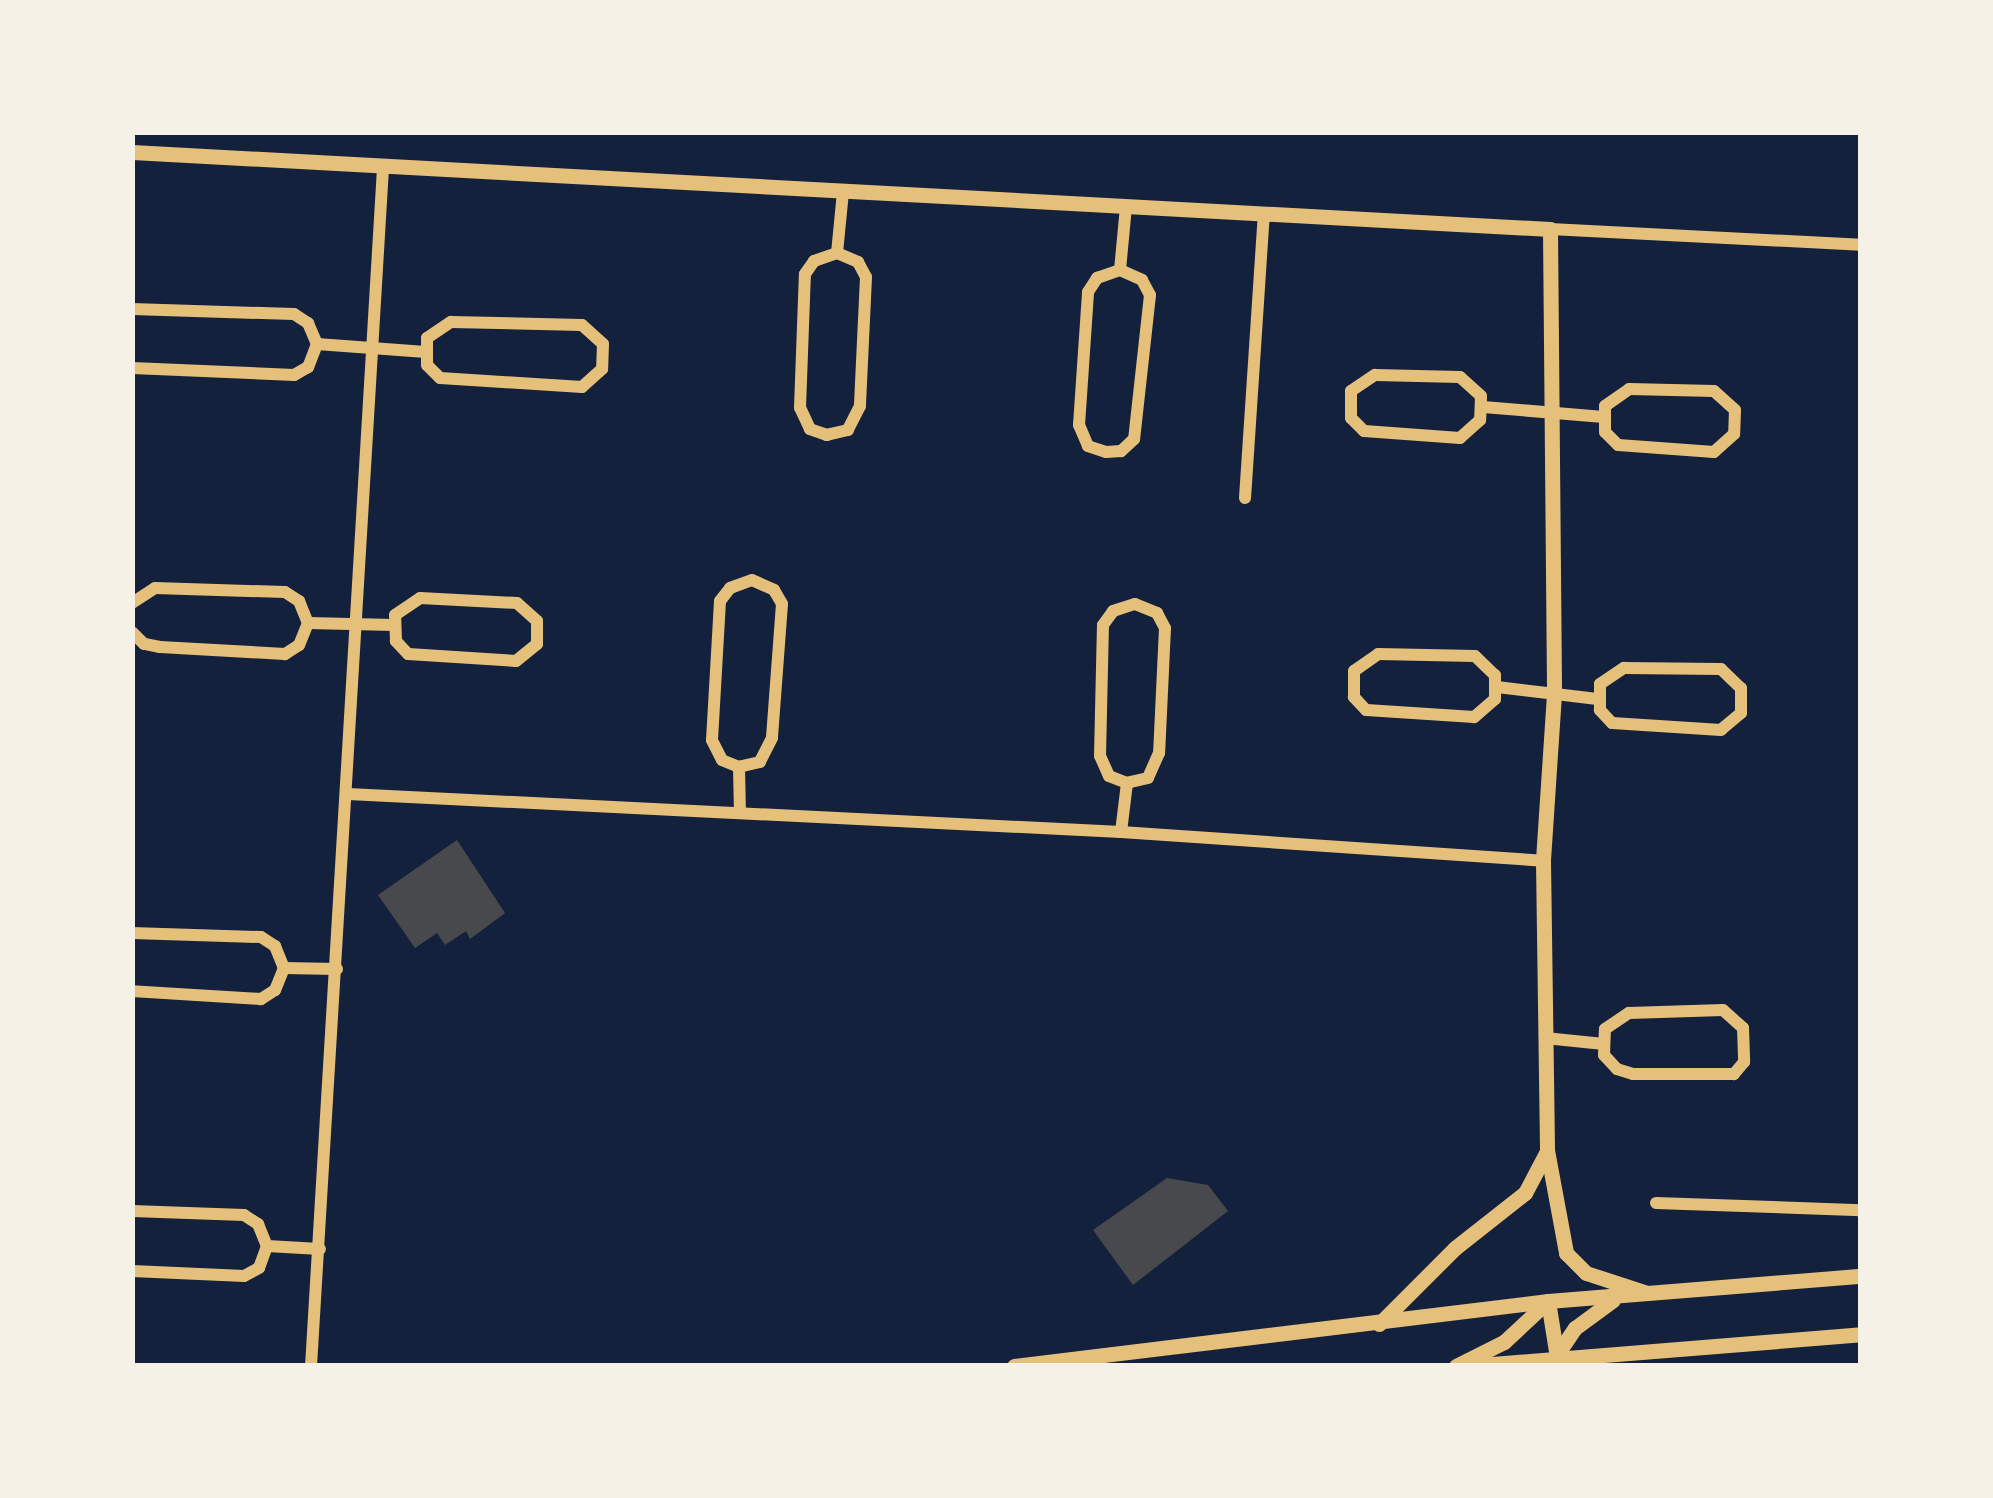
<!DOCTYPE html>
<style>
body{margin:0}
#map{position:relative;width:1993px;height:1498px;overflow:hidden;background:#14213d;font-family:"Open Sans",sans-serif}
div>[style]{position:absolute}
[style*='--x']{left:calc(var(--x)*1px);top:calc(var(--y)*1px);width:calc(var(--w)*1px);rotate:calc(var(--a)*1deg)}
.building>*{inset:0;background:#48494c}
.minor>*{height:12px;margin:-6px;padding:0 6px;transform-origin:6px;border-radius:6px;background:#e5c07b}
.tertiary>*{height:15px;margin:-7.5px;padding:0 7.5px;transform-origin:7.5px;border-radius:7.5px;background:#e5c07b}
span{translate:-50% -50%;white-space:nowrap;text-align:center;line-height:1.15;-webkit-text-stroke:12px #f6f1e7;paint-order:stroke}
.frame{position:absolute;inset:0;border:135px solid #f6f1e7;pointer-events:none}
</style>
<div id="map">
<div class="building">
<div style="clip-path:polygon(457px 840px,505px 913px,470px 939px,466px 931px,445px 945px,437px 933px,415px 948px,378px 895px)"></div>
<div style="clip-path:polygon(1167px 1178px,1208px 1185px,1228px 1211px,1133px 1285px,1093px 1230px)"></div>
</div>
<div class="minor">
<div style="--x:1550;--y:229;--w:311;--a:2.9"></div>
<div style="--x:837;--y:253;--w:23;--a:23"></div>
<div style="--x:858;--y:262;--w:17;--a:62"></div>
<div style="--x:866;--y:277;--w:129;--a:92.7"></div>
<div style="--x:860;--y:406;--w:27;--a:117"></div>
<div style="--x:848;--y:430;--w:22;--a:167"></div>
<div style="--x:827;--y:435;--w:18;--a:-161"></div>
<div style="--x:810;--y:429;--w:23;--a:-115"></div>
<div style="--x:800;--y:408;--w:134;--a:-87.9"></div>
<div style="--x:805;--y:274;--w:16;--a:-55"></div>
<div style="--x:814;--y:261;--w:24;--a:-19"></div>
<div style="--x:837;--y:253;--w:61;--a:-84.4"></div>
<div style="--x:1120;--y:270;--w:24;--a:24"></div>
<div style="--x:1142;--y:280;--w:17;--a:62"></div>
<div style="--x:1150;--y:295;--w:145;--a:96.3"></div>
<div style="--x:1134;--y:439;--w:18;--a:137"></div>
<div style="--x:1121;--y:451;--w:15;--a:176"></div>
<div style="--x:1106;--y:452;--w:19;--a:-162"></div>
<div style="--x:1088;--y:446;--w:23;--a:-113"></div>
<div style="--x:1079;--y:425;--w:133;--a:-86.1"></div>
<div style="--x:1088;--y:292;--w:17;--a:-57"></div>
<div style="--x:1097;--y:278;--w:24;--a:-19"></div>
<div style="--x:1120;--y:270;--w:63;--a:-84.6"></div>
<div style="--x:132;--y:309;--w:162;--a:1.8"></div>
<div style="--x:294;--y:314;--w:17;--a:33"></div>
<div style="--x:308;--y:323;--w:23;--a:67"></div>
<div style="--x:317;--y:344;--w:25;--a:111"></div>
<div style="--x:308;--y:367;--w:16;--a:150"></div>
<div style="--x:294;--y:375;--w:162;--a:-177.5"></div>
<div style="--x:451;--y:322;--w:131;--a:1.3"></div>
<div style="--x:582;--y:325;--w:28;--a:42"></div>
<div style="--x:603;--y:344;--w:25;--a:92"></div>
<div style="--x:602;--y:369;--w:27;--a:138"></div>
<div style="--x:582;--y:387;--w:142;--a:-176.4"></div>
<div style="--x:440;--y:378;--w:18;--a:-135"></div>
<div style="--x:427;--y:365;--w:27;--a:-90"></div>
<div style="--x:427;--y:338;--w:29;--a:-34"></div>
<div style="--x:317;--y:344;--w:109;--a:4.2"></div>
<div style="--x:1375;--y:375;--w:85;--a:1.3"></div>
<div style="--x:1460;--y:377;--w:28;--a:42"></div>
<div style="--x:1481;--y:396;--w:24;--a:92"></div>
<div style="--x:1480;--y:420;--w:27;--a:138"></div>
<div style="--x:1460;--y:438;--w:96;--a:-175.8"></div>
<div style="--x:1364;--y:431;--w:18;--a:-135"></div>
<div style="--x:1351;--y:418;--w:27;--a:-90"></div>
<div style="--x:1351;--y:391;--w:29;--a:-34"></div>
<div style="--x:1629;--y:389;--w:85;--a:1.3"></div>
<div style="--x:1714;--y:391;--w:28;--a:42"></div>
<div style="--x:1735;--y:410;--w:24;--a:92"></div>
<div style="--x:1734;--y:434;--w:27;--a:138"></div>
<div style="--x:1714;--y:452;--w:96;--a:-175.8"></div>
<div style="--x:1618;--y:445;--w:18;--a:-135"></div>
<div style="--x:1605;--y:432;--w:26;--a:-90"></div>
<div style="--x:1605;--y:406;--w:29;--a:-35"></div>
<div style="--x:1483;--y:407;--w:121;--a:4.7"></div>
<div style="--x:1245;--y:498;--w:284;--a:-86.2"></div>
<div style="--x:752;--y:580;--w:24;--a:24"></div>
<div style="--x:774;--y:590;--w:16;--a:60"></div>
<div style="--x:782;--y:604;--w:134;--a:94.3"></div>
<div style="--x:772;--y:738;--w:27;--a:117"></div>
<div style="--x:760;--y:762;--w:22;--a:167"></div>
<div style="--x:739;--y:767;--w:18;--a:-158"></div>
<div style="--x:722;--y:760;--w:22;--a:-117"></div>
<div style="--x:712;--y:740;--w:139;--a:-86.7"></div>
<div style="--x:720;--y:601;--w:16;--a:-52"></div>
<div style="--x:730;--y:588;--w:23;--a:-20"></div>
<div style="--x:420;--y:598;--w:97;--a:3"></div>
<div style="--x:517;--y:603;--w:27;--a:42"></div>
<div style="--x:537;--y:621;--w:23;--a:90"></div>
<div style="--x:537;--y:644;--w:27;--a:141"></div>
<div style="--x:516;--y:661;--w:108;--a:-176.3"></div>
<div style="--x:408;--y:654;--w:18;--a:-133"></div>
<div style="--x:396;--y:641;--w:26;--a:-92"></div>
<div style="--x:395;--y:615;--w:30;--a:-34"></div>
<div style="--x:132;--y:603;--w:27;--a:-33"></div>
<div style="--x:155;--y:588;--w:130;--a:1.8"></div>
<div style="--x:285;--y:592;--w:17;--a:33"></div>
<div style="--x:299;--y:601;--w:24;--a:68"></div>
<div style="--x:308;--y:623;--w:24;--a:112"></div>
<div style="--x:299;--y:645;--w:17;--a:147"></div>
<div style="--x:285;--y:654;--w:125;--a:-176.8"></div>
<div style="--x:160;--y:647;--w:16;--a:-169"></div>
<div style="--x:144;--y:644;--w:17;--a:-135"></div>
<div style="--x:1135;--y:604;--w:24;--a:22"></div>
<div style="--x:1157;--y:613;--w:17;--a:62"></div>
<div style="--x:1165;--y:628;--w:125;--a:92.7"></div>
<div style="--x:1159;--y:753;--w:27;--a:114"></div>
<div style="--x:1148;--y:778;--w:22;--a:167"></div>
<div style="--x:1127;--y:783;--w:19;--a:-159"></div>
<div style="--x:1109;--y:776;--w:22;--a:-114"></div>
<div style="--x:1100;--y:756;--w:131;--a:-88.7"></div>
<div style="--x:1103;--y:625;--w:17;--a:-54"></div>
<div style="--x:1113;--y:611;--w:23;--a:-18"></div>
<div style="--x:308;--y:623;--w:86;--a:1.3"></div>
<div style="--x:1378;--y:654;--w:97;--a:1.2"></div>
<div style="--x:1475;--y:656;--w:28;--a:44"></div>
<div style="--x:1495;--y:675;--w:24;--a:90"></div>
<div style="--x:1495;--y:699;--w:28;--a:139"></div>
<div style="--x:1474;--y:717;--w:108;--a:-176.3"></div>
<div style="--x:1366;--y:710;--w:18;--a:-133"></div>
<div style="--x:1354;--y:697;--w:26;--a:-90"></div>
<div style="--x:1354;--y:671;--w:29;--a:-35"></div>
<div style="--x:1624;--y:668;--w:97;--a:0.6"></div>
<div style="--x:1721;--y:669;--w:28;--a:44"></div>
<div style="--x:1741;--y:688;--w:25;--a:90"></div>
<div style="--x:1741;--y:713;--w:26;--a:140"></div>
<div style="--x:1721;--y:730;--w:109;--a:-176.3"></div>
<div style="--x:1612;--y:723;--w:18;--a:-133"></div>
<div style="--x:1600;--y:710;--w:26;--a:-90"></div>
<div style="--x:1600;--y:684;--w:29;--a:-34"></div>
<div style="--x:1497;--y:687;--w:101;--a:6.8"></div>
<div style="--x:739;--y:767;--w:46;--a:88.8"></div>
<div style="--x:348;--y:794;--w:774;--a:2.81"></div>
<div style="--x:1121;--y:832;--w:423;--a:3.9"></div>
<div style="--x:1121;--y:832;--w:49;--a:-83"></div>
<div style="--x:132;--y:933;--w:129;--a:1.8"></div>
<div style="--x:261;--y:937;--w:17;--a:33"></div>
<div style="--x:275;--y:946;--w:24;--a:68"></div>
<div style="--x:284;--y:968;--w:24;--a:112"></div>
<div style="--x:275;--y:990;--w:17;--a:147"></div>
<div style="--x:261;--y:999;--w:129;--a:-176.5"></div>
<div style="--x:284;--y:968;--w:53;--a:1.1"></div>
<div style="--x:1723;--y:1010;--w:27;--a:42"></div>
<div style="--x:1743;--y:1028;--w:34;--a:88"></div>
<div style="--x:1744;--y:1062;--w:16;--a:130"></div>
<div style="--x:1734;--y:1074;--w:101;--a:180"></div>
<div style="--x:1633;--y:1074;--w:17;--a:-163"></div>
<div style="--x:1617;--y:1069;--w:19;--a:-133"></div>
<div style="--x:1604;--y:1055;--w:26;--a:-88"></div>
<div style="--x:1605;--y:1029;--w:29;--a:-34"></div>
<div style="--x:1629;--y:1013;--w:94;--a:-1.8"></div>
<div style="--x:1545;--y:1038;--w:59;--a:5.8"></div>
<div style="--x:1656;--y:1203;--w:205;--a:2"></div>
<div style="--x:132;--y:1211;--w:112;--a:2"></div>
<div style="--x:244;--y:1215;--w:17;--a:33"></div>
<div style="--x:258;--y:1224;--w:24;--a:68"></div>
<div style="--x:267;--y:1246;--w:23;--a:110"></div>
<div style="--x:259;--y:1268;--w:17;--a:152"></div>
<div style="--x:244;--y:1276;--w:112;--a:-177.4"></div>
<div style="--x:267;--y:1246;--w:53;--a:3.2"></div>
<div style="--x:311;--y:1366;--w:1201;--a:-86.56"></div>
</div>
<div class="tertiary">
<div style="--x:132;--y:152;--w:1420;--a:3.11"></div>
<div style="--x:1550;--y:229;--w:465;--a:89.5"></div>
<div style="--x:1554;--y:694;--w:167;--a:93.8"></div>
<div style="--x:1543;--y:861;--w:289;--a:89.2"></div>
<div style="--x:1547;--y:1150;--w:105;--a:79.5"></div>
<div style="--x:1566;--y:1253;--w:28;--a:45"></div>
<div style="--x:1586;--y:1273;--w:64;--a:18.2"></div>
<div style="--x:1548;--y:1301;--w:57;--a:80.9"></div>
<div style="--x:1379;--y:1324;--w:107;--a:-45"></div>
<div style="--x:1455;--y:1248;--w:89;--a:-38.2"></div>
<div style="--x:1525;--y:1193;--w:45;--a:-62.3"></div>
<div style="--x:1556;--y:1356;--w:34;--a:-56"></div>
<div style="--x:1575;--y:1328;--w:47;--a:-36.4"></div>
<div style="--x:1014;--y:1366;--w:538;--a:-6.94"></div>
<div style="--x:1548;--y:1301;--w:314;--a:-4.6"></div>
<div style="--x:1456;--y:1366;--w:54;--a:-26.6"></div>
<div style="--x:1504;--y:1342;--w:60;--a:-43"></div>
<div style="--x:1467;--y:1366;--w:395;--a:-4.6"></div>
</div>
<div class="frame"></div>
</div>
